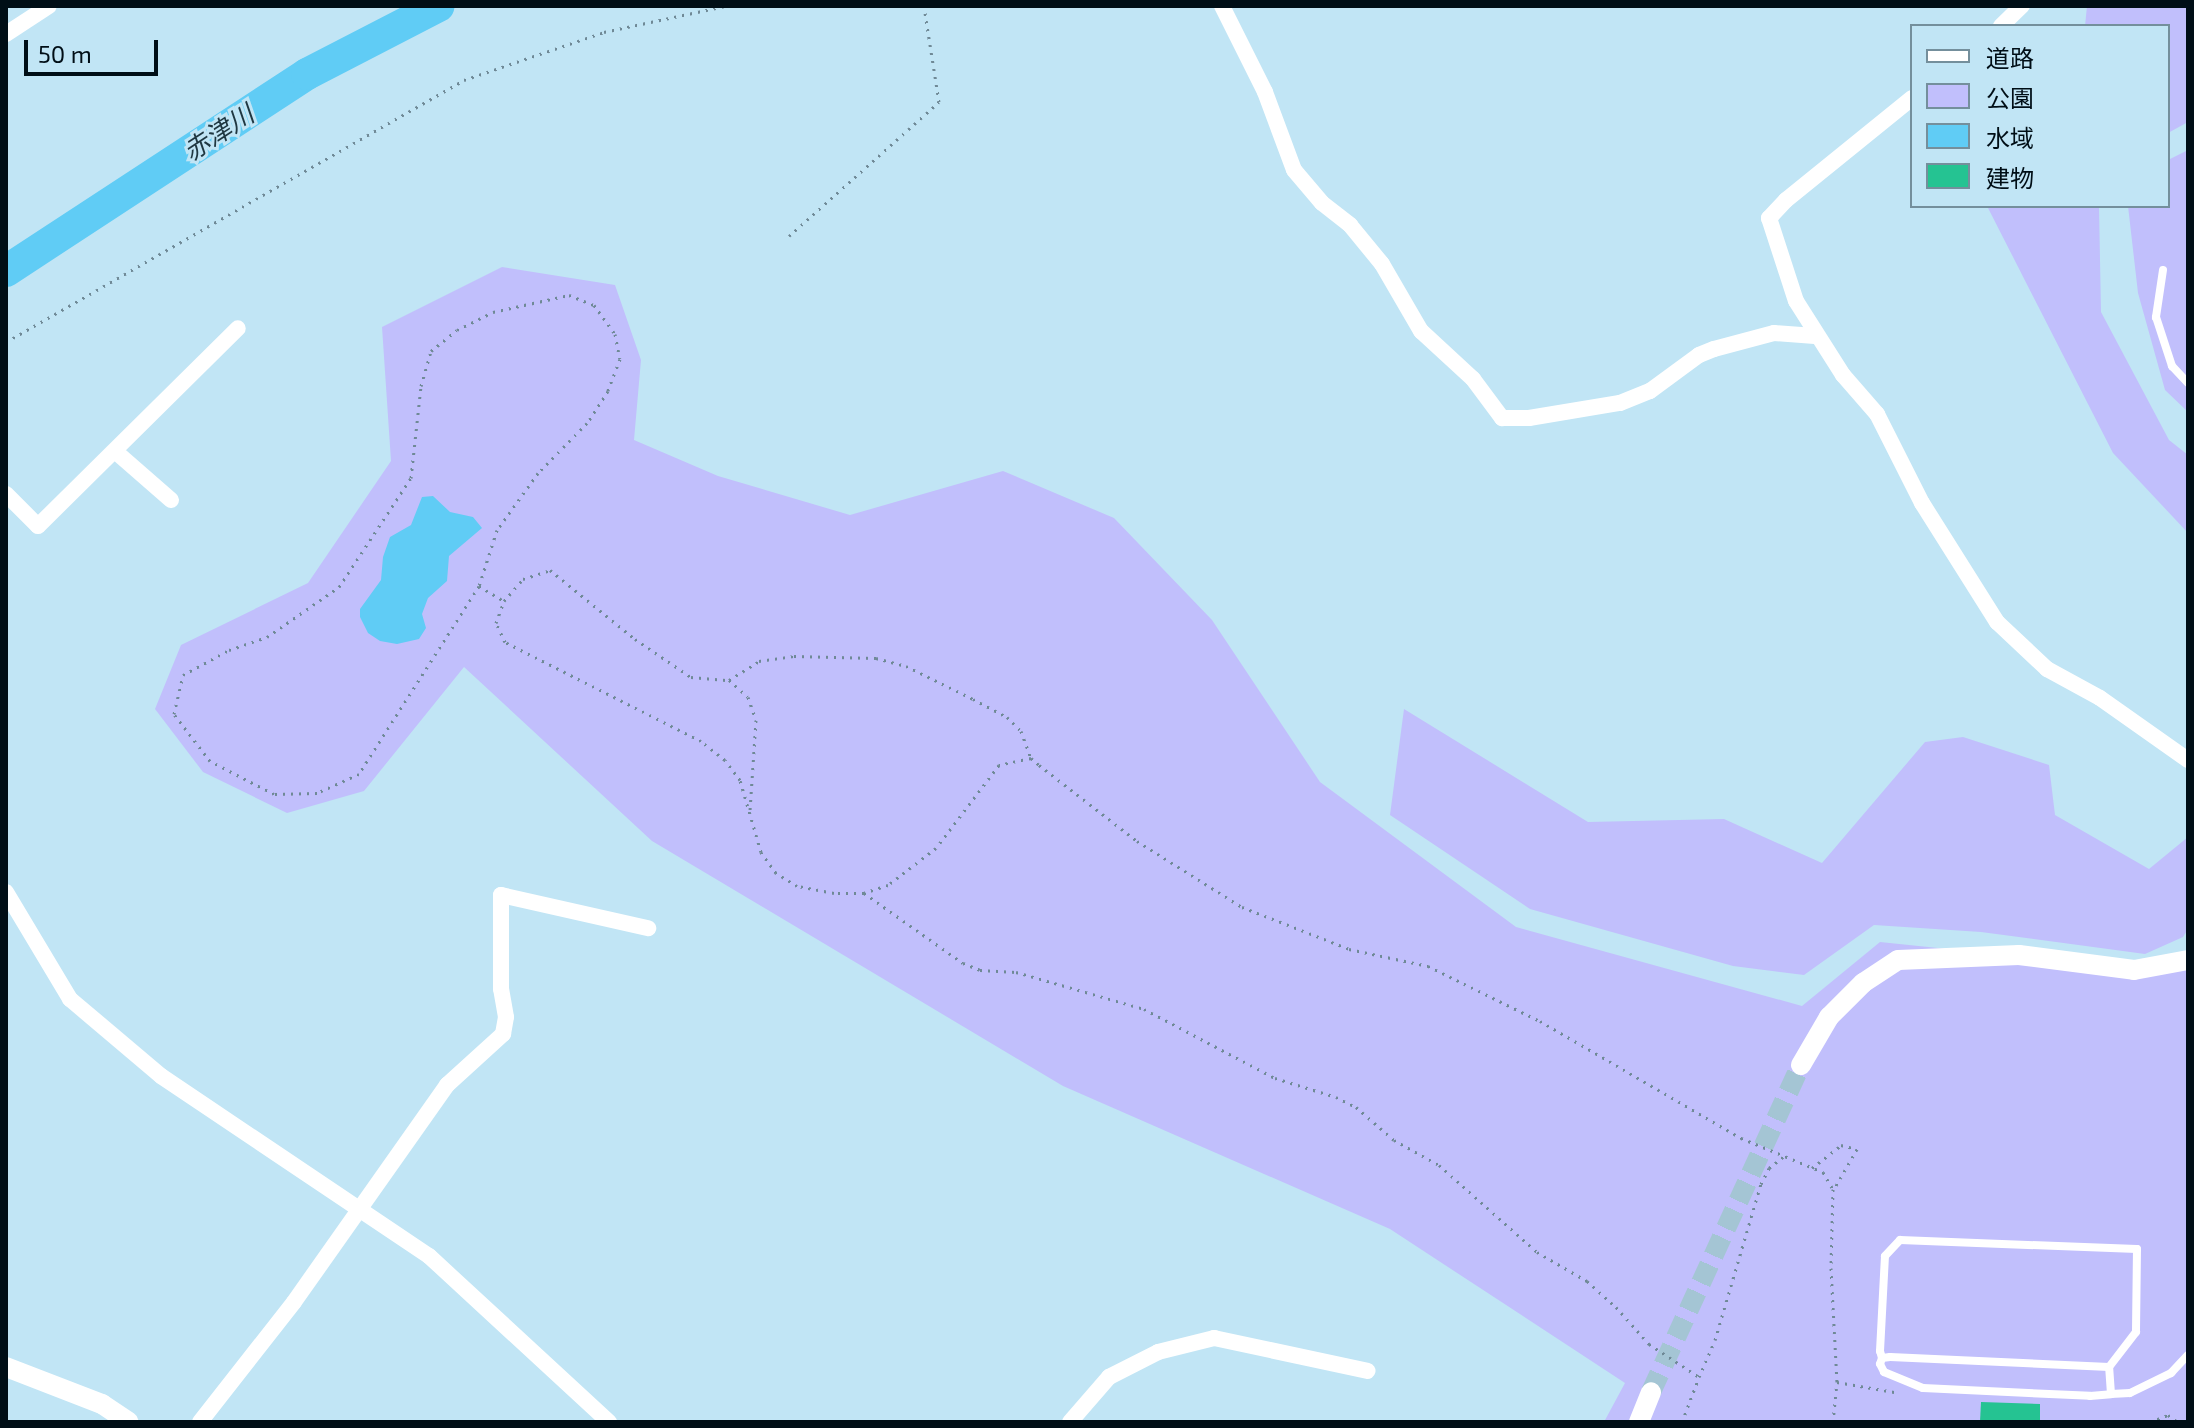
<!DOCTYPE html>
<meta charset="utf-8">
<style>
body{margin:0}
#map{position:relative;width:2194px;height:1428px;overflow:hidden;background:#c1e5f5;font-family:"Exo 2","Noto Sans JP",sans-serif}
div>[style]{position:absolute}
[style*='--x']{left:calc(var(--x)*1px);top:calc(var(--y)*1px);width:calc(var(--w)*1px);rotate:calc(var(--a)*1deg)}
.green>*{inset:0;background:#c1bffc}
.water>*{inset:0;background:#60ccf5}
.river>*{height:32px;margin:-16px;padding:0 16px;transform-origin:16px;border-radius:16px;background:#60ccf5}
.building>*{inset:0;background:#25c392}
.tertiary-tunnel>*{height:20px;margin-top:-10px;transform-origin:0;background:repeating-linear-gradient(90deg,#a4c5d4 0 20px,transparent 0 30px)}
.path>*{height:3px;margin-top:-1.5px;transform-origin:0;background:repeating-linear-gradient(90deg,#6f8996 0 2px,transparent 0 8px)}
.service>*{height:8px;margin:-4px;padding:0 4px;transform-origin:4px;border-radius:4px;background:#fff}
.minor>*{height:16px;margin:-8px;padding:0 8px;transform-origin:8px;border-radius:8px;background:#fff}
.tertiary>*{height:20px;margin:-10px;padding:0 10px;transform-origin:10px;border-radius:10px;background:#fff}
span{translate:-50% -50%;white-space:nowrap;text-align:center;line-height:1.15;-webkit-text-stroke:6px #c1e5f5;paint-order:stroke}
.water-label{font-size:26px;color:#1f3741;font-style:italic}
.frame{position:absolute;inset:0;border:8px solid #000e16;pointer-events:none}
.legend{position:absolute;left:1910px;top:24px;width:260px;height:184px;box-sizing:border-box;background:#c1e5f5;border:2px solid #748f9c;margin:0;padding:10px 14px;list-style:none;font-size:24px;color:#000e16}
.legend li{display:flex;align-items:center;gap:16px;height:40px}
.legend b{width:40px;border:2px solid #748f9c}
.scale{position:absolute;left:24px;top:40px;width:134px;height:36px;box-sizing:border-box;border:4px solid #000e16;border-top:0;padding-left:10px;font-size:24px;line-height:28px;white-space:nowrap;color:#000e16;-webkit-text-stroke:6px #c1e5f5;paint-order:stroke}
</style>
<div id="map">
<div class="green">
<div style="clip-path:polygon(2087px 6px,2188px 6px,2188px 122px,2168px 133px,2168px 26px,2085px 26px)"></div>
<div style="clip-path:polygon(2188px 150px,2188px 412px,2165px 390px,2138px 293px,2128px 206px,2168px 206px,2168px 160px)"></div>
<div style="clip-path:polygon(1987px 206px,2099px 206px,2101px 312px,2169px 440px,2188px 455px,2188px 533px,2113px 453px)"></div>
<div style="clip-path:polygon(502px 267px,615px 285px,641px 360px,634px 440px,718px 476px,850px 515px,1003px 471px,1114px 518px,1212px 620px,1320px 782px,1516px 927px,1802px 1006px,1880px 942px,2170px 972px,2188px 956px,2188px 1422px,1604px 1422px,1625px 1383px,1390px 1229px,1063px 1086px,652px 841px,464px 667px,364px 791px,287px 813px,203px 772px,155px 709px,181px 645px,308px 583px,391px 461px,382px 327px)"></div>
<div style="clip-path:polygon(1404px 709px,1588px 822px,1724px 819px,1822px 863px,1925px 742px,1963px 737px,2049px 765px,2055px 815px,2149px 869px,2188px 837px,2188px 929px,2183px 937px,2145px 954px,1981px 932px,1874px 925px,1804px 975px,1733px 966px,1530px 909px,1390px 815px)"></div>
</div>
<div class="water">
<div style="clip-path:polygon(433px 496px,450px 512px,473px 517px,482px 528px,449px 556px,447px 581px,428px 598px,422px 614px,426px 628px,419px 639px,397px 644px,380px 641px,368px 633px,360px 617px,360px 609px,381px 580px,383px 557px,390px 537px,411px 525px,422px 497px)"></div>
</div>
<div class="river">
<div style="--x:6;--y:271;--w:360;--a:-33.2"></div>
<div style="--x:307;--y:74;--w:148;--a:-27.3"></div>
</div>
<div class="building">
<div style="clip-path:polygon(1981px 1402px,2040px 1404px,2040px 1422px,1980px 1422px)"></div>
</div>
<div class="tertiary-tunnel">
<div style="--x:1651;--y:1392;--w:360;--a:-65.4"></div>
</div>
<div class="path">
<div style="--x:789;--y:236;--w:201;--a:-41.8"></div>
<div style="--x:939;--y:102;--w:97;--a:-98.9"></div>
<div style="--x:6;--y:342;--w:528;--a:-29.77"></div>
<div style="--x:464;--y:80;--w:148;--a:-18.9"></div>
<div style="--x:604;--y:32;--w:124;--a:-12.1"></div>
<div style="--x:479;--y:586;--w:223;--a:122.6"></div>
<div style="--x:359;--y:774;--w:46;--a:155.7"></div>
<div style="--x:317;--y:793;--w:43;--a:178.7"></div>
<div style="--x:274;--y:794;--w:72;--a:-152.7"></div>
<div style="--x:210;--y:761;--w:59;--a:-127.5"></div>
<div style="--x:174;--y:714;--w:40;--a:-77"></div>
<div style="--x:183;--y:675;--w:52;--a:-28.5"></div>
<div style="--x:229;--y:650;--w:40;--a:-18.9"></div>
<div style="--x:267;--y:637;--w:88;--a:-34.8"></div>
<div style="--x:339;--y:587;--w:131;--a:-56.6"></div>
<div style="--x:411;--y:478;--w:93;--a:-83.8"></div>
<div style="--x:421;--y:386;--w:36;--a:-74"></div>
<div style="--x:431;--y:351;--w:33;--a:-39"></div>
<div style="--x:457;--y:330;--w:40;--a:-26.6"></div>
<div style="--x:493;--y:312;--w:78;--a:-12.6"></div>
<div style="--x:569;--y:295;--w:27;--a:22"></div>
<div style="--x:594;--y:305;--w:36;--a:54"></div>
<div style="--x:615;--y:334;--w:25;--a:79"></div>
<div style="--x:620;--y:359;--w:34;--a:111"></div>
<div style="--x:608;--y:391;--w:38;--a:123"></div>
<div style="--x:587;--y:423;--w:70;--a:134.4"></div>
<div style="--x:538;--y:473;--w:70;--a:125.7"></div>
<div style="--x:497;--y:530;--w:59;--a:107.8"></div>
<div style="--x:479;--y:586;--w:29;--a:31"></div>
<div style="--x:729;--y:680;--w:25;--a:42"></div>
<div style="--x:748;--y:697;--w:24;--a:71"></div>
<div style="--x:756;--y:720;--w:90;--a:93.8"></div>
<div style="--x:1031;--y:758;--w:33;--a:168"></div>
<div style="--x:999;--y:765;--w:104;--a:127.2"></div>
<div style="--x:936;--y:848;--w:61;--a:142.4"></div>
<div style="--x:888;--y:885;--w:25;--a:162"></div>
<div style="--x:864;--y:893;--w:30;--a:180"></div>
<div style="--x:834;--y:893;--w:38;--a:-169"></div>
<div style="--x:797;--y:886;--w:25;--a:-148"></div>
<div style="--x:776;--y:873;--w:26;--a:-126"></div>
<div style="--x:761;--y:852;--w:75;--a:-106.3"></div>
<div style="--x:740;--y:780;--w:25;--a:-127"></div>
<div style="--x:725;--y:760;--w:31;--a:-142"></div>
<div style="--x:701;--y:741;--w:220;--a:-153.2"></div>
<div style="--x:505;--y:642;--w:21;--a:-115"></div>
<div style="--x:496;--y:623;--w:23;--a:-70"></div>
<div style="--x:504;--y:601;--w:29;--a:-49"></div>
<div style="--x:523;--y:579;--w:28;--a:-18"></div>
<div style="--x:550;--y:570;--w:109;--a:39.1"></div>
<div style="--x:635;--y:639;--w:68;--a:34.2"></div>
<div style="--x:691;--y:677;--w:38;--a:5"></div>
<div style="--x:729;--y:680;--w:36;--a:-32"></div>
<div style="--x:759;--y:661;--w:35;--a:-8"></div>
<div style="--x:794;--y:656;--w:82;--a:1.4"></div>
<div style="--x:876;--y:658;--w:31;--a:15"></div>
<div style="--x:906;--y:666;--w:75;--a:26.2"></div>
<div style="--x:973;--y:699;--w:38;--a:28"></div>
<div style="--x:1007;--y:717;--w:20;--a:45"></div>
<div style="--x:1021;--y:731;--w:29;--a:70"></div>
<div style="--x:1031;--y:758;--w:11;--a:41"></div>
<div style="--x:1039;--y:765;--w:124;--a:37.8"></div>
<div style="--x:1137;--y:841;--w:124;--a:32.2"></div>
<div style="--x:1242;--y:907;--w:115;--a:21.4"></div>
<div style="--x:1349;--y:949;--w:81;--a:12.1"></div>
<div style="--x:1428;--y:966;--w:125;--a:26.2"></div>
<div style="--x:1540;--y:1021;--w:233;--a:30.2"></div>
<div style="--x:1741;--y:1138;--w:89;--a:22.5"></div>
<div style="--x:1823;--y:1172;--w:20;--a:60"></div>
<div style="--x:1833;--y:1189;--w:79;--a:91.5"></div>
<div style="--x:1831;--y:1268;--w:114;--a:87"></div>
<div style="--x:1837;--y:1382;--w:58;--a:10"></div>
<div style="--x:864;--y:893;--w:121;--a:35.3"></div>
<div style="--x:963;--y:963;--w:18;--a:22"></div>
<div style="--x:980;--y:970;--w:36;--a:3"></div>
<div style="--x:1016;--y:972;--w:133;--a:16.1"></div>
<div style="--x:1144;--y:1009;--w:148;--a:27.8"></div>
<div style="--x:1275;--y:1078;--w:64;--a:17.3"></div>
<div style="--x:1336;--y:1097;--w:22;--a:27"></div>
<div style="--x:1356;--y:1107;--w:50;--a:41"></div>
<div style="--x:1394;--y:1140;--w:51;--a:29.1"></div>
<div style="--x:1439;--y:1165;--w:131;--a:41.6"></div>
<div style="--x:1537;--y:1252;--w:58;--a:30.1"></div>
<div style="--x:1587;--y:1281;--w:39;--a:42"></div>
<div style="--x:1616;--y:1307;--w:50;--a:48.3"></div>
<div style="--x:1649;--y:1344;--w:60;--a:33.4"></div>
<div style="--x:1699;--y:1377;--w:40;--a:-66.6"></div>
<div style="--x:1715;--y:1340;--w:163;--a:-73.6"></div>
<div style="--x:1761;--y:1184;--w:18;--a:-63"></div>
<div style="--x:1769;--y:1168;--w:18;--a:-38"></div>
<div style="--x:1812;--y:1168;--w:37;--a:-38"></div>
<div style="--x:1841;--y:1145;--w:16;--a:14"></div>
<div style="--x:1857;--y:1149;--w:46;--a:119.9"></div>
<div style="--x:1682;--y:1422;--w:48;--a:-69.3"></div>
<div style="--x:1833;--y:1422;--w:40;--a:-84.3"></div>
<div style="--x:2150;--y:1422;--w:19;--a:-21"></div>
<div style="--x:2168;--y:1415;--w:12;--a:35"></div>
</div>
<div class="service">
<div style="--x:2163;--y:270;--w:48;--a:98.5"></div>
<div style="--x:2156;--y:317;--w:52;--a:71.9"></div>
<div style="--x:2172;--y:366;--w:23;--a:47"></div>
<div style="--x:1882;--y:1358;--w:7;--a:-106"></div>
<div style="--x:1880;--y:1351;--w:95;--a:-87"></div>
<div style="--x:1885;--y:1256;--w:22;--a:-47"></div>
<div style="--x:1900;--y:1240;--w:237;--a:2.2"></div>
<div style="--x:2137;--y:1249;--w:83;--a:90.7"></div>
<div style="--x:2136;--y:1332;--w:44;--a:127.6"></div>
<div style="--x:2111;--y:1394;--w:27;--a:-94"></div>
<div style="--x:2109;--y:1367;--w:219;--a:-177.4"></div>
<div style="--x:1890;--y:1357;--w:8;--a:173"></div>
<div style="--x:1882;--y:1358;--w:6;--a:108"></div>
<div style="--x:1880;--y:1364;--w:9;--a:63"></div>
<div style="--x:1884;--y:1372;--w:42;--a:22.3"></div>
<div style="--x:1923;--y:1388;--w:167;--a:2.7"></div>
<div style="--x:2090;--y:1396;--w:21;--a:-5"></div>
<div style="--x:2111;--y:1394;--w:19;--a:-3"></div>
<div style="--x:2130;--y:1393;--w:46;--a:-26"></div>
<div style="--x:2171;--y:1373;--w:25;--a:-47"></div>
</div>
<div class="minor">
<div style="--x:1222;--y:6;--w:96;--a:63.4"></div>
<div style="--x:1265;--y:92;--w:83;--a:69.6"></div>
<div style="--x:1294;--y:170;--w:43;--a:49.7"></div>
<div style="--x:1322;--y:203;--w:36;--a:38"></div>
<div style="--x:1350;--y:225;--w:50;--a:50.6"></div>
<div style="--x:1382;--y:264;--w:78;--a:59.8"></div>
<div style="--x:1421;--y:331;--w:71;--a:42.7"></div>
<div style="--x:1473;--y:379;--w:49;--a:53.4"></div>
<div style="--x:1502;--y:418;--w:27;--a:0"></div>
<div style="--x:1529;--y:418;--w:92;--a:-9.4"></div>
<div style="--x:1620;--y:403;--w:32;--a:-22"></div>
<div style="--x:1650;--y:391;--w:61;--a:-36.3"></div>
<div style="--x:1699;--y:355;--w:16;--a:-22"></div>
<div style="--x:1714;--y:349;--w:62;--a:-14.9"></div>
<div style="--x:1774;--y:333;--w:41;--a:4.2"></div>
<div style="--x:2001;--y:26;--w:29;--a:-44"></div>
<div style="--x:6;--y:34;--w:51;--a:-33.1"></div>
<div style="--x:1912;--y:98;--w:162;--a:141"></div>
<div style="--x:1786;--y:200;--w:25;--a:133"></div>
<div style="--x:1769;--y:218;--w:87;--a:72"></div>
<div style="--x:1796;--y:301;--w:88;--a:57.6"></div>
<div style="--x:1843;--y:375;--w:52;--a:48.9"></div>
<div style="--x:1877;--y:414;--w:100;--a:63.2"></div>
<div style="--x:1922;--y:503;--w:141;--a:57.8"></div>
<div style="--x:1997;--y:622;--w:69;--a:43.2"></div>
<div style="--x:2047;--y:669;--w:60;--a:28.7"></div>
<div style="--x:2100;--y:698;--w:108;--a:35.2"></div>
<div style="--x:116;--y:452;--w:73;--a:41.1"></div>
<div style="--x:6;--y:494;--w:45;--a:45"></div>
<div style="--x:38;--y:526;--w:281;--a:-44.7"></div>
<div style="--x:6;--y:892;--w:125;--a:59.1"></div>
<div style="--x:70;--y:999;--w:119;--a:40.2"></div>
<div style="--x:161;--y:1076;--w:323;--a:33.9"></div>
<div style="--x:429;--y:1256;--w:245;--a:42.7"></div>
<div style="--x:200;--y:1422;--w:152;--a:-51.9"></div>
<div style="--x:294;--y:1302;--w:266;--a:-54.8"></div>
<div style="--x:447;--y:1085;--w:76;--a:-42.3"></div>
<div style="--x:503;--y:1034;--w:17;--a:-80"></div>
<div style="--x:506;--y:1017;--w:28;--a:-100"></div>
<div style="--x:501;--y:989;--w:94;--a:-90"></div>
<div style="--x:501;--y:895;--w:151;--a:12.7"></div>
<div style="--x:1070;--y:1422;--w:60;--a:-49.1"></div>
<div style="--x:1109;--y:1377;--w:55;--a:-27"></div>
<div style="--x:1158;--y:1352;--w:58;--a:-14"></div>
<div style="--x:1214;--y:1338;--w:157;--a:12.1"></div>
</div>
<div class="tertiary">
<div style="--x:1801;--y:1065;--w:56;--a:-59.7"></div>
<div style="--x:1829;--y:1017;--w:48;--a:-45"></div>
<div style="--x:1863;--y:983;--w:42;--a:-33.3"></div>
<div style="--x:1898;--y:960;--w:121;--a:-2.4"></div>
<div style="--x:2019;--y:955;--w:116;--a:7.4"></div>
<div style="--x:2134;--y:970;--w:55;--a:-10.5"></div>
<div style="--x:6;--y:1367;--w:103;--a:21.1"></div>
<div style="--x:102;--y:1404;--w:32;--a:34"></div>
<div style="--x:1639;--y:1422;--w:32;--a:-68"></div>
</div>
<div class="water-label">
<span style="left:218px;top:132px;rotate:-33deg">赤津川</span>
</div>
<div class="frame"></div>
<ul class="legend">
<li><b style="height:10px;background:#fff"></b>道路</li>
<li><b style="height:22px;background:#c1bffc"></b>公園</li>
<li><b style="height:22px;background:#60ccf5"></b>水域</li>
<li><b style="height:22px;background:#25c392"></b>建物</li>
</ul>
<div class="scale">50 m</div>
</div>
